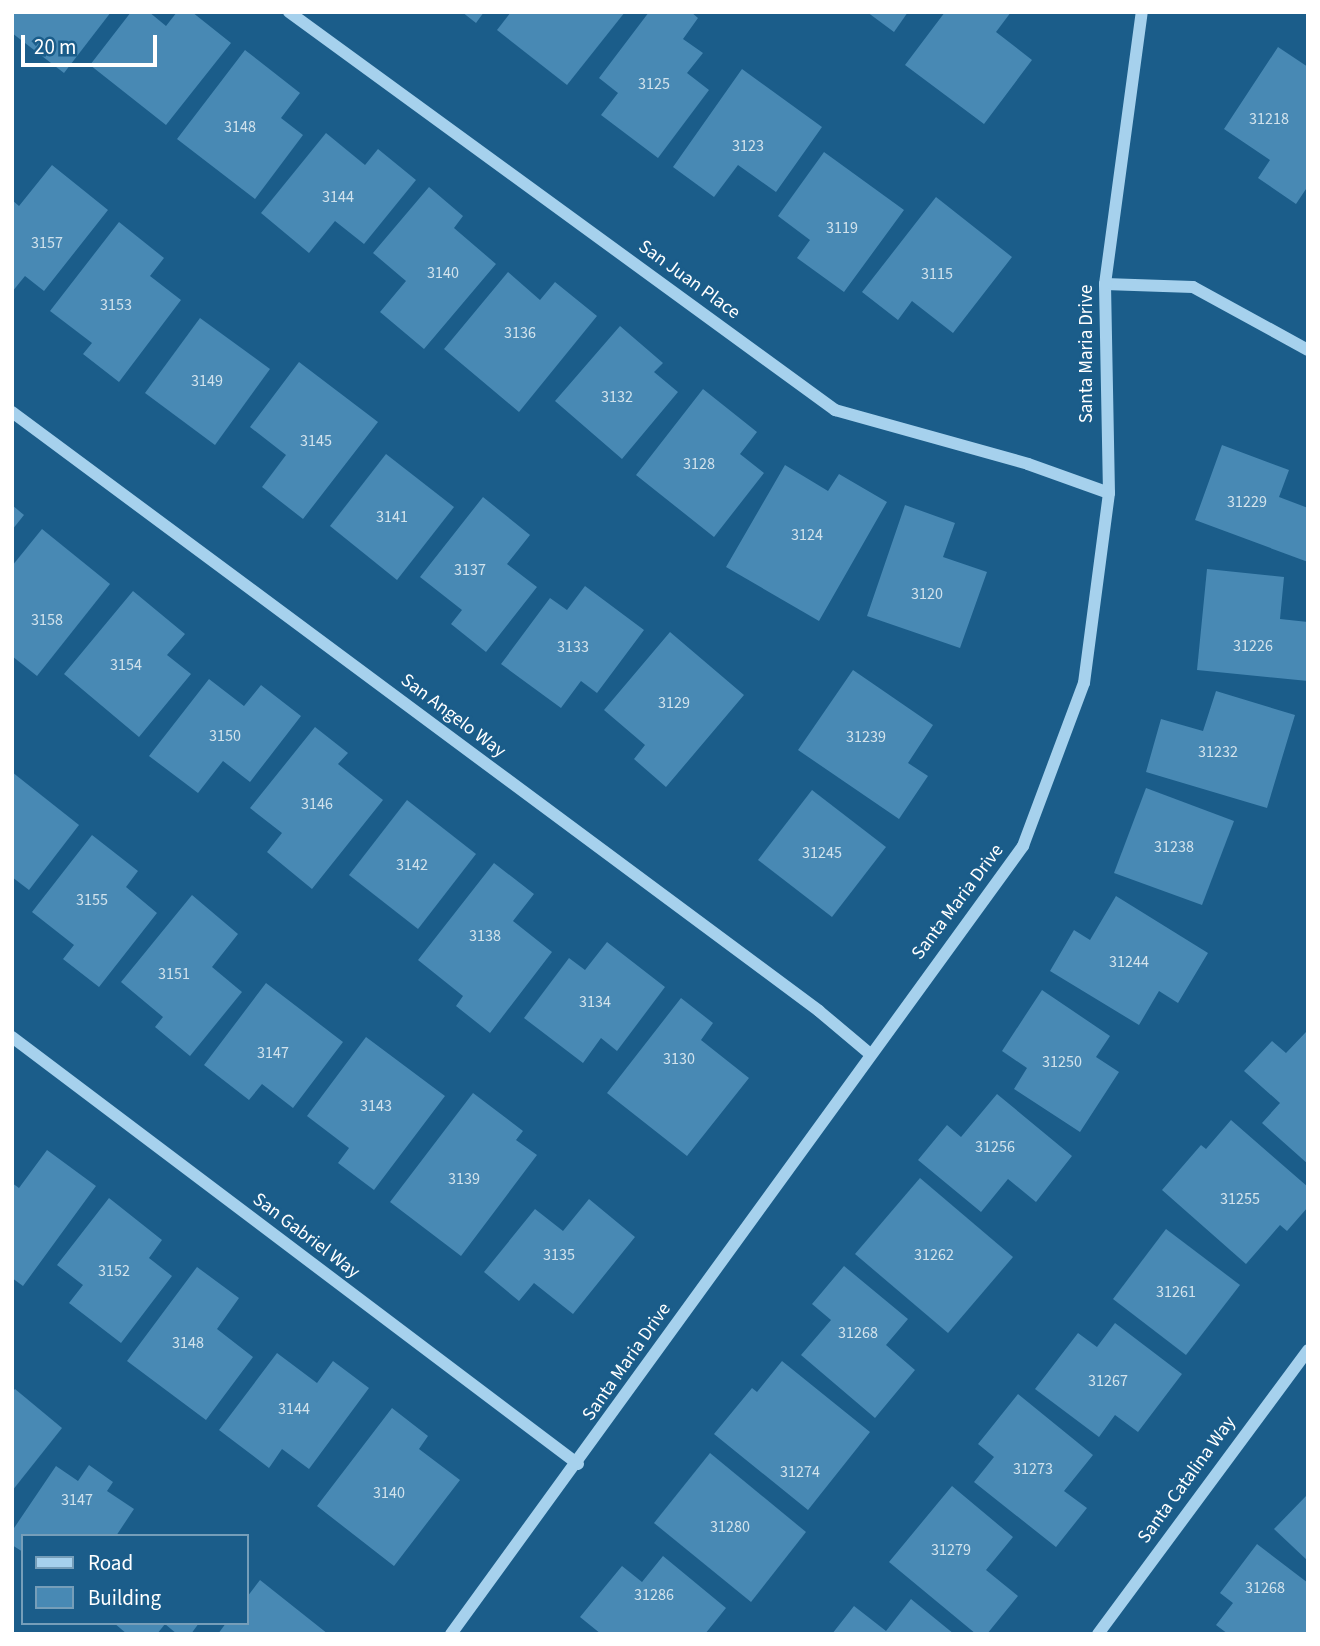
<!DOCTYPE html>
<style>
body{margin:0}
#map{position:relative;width:1320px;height:1646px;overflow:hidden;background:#1b5d8a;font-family:"Source Sans 3",sans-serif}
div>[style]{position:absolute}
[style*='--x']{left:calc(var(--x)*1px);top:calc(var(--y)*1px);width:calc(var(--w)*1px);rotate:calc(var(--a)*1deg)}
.building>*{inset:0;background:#4889b4}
.minor>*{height:12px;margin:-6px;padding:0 6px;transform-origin:6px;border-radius:6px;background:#a6d1ed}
span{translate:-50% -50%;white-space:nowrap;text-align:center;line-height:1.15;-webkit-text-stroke:5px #1b5d8a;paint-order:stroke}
.number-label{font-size:16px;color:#d1e2ec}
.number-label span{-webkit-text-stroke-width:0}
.street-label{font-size:19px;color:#fff}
.frame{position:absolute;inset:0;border:14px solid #fff;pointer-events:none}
.legend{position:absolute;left:21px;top:1534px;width:228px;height:91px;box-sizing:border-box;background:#1b5d8a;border:2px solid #769eb9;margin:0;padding:9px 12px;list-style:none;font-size:21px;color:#fff}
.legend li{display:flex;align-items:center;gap:14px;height:35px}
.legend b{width:35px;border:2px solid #769eb9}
.scale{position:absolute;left:21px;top:35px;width:136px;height:32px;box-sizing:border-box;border:4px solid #fff;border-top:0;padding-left:9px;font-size:21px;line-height:24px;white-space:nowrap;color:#fff;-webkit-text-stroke:5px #1b5d8a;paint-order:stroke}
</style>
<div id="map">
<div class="building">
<div style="clip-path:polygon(12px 12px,111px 12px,64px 73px,12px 33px)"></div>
<div style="clip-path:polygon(131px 12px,149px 12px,166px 26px,177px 12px,192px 12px,231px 43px,166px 125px,90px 65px)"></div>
<div style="clip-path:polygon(462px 12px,484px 12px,476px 23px)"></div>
<div style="clip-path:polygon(511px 12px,625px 12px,567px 85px,497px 30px)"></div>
<div style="clip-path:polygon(649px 12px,691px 12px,698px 18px,683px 39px,703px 53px,687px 73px,709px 90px,658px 158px,601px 115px,618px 93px,599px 78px)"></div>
<div style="clip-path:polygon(867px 12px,908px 12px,894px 32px)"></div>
<div style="clip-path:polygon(945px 12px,1011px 12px,996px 32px,1032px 60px,984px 124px,905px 65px)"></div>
<div style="clip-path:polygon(1278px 47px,1308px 67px,1308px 186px,1296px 204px,1258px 178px,1270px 160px,1224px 129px)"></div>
<div style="clip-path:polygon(245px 50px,300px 93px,281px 118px,303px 135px,255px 199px,177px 139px)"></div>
<div style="clip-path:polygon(742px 69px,822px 127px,776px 192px,738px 165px,714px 197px,673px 167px)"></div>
<div style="clip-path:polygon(326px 133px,365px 165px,378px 149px,416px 180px,364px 244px,335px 221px,309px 253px,261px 213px)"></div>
<div style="clip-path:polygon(824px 152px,904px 210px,844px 292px,797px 258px,810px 240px,778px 216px)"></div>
<div style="clip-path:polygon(52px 165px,108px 210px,44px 291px,25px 276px,12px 292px,12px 200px,19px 206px)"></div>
<div style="clip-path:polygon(429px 187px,463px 216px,454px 228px,496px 264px,424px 349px,380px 312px,406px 281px,373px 253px)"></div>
<div style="clip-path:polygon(936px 197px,1012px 257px,953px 333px,912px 301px,898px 320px,862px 292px)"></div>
<div style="clip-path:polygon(119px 222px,164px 258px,150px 276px,181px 300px,119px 382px,83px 354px,92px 343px,50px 311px)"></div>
<div style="clip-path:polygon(508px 272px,540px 300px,555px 282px,597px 316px,519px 412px,444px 349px)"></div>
<div style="clip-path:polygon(200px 318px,270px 369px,215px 445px,145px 393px)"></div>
<div style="clip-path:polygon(620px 326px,663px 363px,654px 372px,678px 392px,622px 459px,555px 401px)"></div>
<div style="clip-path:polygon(299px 362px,378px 422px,303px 519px,262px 487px,286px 455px,250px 427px)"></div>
<div style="clip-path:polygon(703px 389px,757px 432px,740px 454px,764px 473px,714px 537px,636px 475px)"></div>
<div style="clip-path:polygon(1222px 445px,1289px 470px,1279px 497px,1308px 508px,1308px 562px,1195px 520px)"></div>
<div style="clip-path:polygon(386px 454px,454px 507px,397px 580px,330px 526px)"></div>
<div style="clip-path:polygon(785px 465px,828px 491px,839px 474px,887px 502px,819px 621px,726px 567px)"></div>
<div style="clip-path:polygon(483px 497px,530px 535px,507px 564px,537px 587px,486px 652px,451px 624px,462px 610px,420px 577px)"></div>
<div style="clip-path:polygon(12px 505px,24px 515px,12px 530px)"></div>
<div style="clip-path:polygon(905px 505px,955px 523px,943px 557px,987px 572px,960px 648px,867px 616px)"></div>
<div style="clip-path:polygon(42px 529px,110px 584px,37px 676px,12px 656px,12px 566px)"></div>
<div style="clip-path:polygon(1207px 569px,1284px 577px,1280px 619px,1308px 622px,1308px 681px,1197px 670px)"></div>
<div style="clip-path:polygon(585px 586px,644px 630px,597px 693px,581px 681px,561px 708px,501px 664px,550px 598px,567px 610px)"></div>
<div style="clip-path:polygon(133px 591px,185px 634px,167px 655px,191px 674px,139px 737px,64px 674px)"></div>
<div style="clip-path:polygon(670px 632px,744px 695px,666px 787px,634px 759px,645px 745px,604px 710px)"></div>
<div style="clip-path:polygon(853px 670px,933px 725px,908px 763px,928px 776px,899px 819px,798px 750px)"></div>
<div style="clip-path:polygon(209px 679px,244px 706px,261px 685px,301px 716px,250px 782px,223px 761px,198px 793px,149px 756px)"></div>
<div style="clip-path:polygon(1216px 691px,1295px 715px,1267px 808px,1146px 772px,1161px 719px,1203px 731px)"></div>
<div style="clip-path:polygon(315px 727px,348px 753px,338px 764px,383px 800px,312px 889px,267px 852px,282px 833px,250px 808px)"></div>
<div style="clip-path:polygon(12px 772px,79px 825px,29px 890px,12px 877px)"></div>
<div style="clip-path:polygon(1146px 788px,1234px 821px,1202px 905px,1114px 873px)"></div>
<div style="clip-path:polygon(812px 790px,886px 847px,832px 917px,758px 860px)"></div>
<div style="clip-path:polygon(407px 800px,476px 854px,418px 929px,349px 875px)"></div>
<div style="clip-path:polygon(92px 835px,138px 871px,126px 887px,157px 913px,99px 987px,63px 959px,74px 945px,32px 912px)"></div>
<div style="clip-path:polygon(494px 863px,534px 894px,513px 921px,552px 952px,490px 1033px,456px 1006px,463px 996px,418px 960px)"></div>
<div style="clip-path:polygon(192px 895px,238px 934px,212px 967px,242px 992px,190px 1056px,155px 1027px,163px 1017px,121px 982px)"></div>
<div style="clip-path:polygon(1116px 896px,1208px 953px,1178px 1003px,1159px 991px,1139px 1025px,1050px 971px,1074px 930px,1090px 940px)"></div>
<div style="clip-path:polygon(607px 942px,665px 987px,617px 1051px,601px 1038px,583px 1063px,524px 1018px,569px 958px,585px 970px)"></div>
<div style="clip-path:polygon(266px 983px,343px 1042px,293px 1108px,262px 1084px,249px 1100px,204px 1065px)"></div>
<div style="clip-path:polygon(1042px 990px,1110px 1036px,1096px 1057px,1119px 1072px,1080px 1132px,1014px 1089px,1027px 1068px,1002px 1051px)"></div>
<div style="clip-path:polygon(681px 998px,713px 1023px,701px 1040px,749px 1078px,687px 1156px,607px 1093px)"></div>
<div style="clip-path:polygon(1306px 1032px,1308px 1034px,1308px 1164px,1262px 1123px,1280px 1103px,1244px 1071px,1272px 1041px,1286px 1053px)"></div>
<div style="clip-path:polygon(366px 1037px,445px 1096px,374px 1190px,338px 1163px,349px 1148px,307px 1116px)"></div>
<div style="clip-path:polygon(473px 1093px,523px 1131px,516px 1140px,537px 1155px,461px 1256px,390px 1202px)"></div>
<div style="clip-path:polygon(997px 1094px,1072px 1156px,1036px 1202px,1008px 1179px,981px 1212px,918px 1160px,947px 1125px,961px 1137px)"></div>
<div style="clip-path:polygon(1231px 1120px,1308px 1187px,1308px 1207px,1287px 1231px,1280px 1225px,1246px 1264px,1162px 1190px,1201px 1145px,1206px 1149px)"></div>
<div style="clip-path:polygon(47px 1150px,96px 1186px,23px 1286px,12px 1278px,12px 1183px,19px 1188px)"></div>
<div style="clip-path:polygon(920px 1178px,1013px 1257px,948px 1333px,855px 1254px)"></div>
<div style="clip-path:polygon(109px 1198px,162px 1240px,149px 1258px,172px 1276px,121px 1343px,69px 1303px,83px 1285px,57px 1265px)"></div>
<div style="clip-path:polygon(589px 1199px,635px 1237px,573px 1314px,534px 1283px,519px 1301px,484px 1272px,535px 1209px,563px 1231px)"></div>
<div style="clip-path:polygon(1166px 1229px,1240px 1285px,1186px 1355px,1113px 1299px)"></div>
<div style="clip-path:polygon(844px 1266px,908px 1319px,886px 1345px,915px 1370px,875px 1418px,801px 1355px,831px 1320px,812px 1304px)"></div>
<div style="clip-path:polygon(197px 1267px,239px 1298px,217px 1329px,253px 1357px,206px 1420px,127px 1361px)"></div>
<div style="clip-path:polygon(1115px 1323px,1182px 1374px,1138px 1432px,1115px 1415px,1099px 1437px,1035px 1389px,1078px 1333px,1097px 1347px)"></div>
<div style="clip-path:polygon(277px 1353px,317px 1383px,333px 1361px,369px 1388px,309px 1469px,282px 1449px,269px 1468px,219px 1430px)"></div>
<div style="clip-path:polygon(782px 1361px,870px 1432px,808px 1510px,714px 1434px,752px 1388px,757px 1392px)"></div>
<div style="clip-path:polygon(15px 1389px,62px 1428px,12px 1491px,12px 1392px)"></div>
<div style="clip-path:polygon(1018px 1394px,1093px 1455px,1064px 1491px,1087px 1508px,1056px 1547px,974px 1482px,994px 1457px,978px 1444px)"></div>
<div style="clip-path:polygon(392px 1408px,428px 1436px,419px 1449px,460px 1480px,394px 1566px,317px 1506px)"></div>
<div style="clip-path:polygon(710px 1453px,806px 1532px,751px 1602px,654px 1523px)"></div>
<div style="clip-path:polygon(89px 1465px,113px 1482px,107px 1491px,134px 1509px,116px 1536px,23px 1536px,23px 1552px,12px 1545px,12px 1531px,56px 1466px,78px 1481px)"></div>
<div style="clip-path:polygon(952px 1486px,1013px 1537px,986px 1570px,1018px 1596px,987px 1634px,976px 1634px,889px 1562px)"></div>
<div style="clip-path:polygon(1308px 1494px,1308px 1561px,1274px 1529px)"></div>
<div style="clip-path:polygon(1257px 1544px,1308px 1583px,1308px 1634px,1228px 1634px,1216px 1625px,1233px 1603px,1220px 1593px)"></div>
<div style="clip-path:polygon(663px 1556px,726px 1608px,705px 1634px,601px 1634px,580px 1617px,622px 1566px,642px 1582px)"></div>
<div style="clip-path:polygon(260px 1580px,328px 1634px,218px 1634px,226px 1623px,247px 1623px,247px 1597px)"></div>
<div style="clip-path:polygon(911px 1599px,954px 1634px,832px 1634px,854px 1606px,886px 1631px)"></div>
<div style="clip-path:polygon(114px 1623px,199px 1623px,191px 1634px,177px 1634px,165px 1624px,157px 1634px,127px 1634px)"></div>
</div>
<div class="minor">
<div style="--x:289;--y:12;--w:676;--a:36.09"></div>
<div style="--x:835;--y:410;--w:200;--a:15.6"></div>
<div style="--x:1028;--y:464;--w:86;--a:19.7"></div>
<div style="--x:1105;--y:284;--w:88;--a:2"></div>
<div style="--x:1193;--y:287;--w:131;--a:28.7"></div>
<div style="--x:12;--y:412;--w:1005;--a:36.58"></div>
<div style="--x:819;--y:1011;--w:65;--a:40"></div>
<div style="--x:12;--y:1037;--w:709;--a:37.03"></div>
<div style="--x:451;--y:1634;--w:974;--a:-54.02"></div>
<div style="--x:1023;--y:846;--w:174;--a:-69.5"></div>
<div style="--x:1084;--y:683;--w:192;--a:-82.5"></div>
<div style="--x:1109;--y:493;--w:209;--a:-91.1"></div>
<div style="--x:1105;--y:284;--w:275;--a:-82.3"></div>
<div style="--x:1098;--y:1634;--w:353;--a:-53.5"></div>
</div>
<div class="number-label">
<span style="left:654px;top:84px">3125</span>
<span style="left:1269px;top:119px">31218</span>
<span style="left:240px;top:127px">3148</span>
<span style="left:748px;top:146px">3123</span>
<span style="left:338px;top:197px">3144</span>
<span style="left:842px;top:228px">3119</span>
<span style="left:47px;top:243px">3157</span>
<span style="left:443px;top:273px">3140</span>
<span style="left:937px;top:274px">3115</span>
<span style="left:116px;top:305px">3153</span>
<span style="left:520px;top:333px">3136</span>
<span style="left:207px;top:381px">3149</span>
<span style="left:617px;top:397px">3132</span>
<span style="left:316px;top:441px">3145</span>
<span style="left:699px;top:464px">3128</span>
<span style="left:1247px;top:502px">31229</span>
<span style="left:392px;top:517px">3141</span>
<span style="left:807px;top:535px">3124</span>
<span style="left:470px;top:570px">3137</span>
<span style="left:927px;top:594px">3120</span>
<span style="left:47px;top:620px">3158</span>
<span style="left:1253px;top:646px">31226</span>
<span style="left:573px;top:647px">3133</span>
<span style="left:126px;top:665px">3154</span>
<span style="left:674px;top:703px">3129</span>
<span style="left:225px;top:736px">3150</span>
<span style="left:866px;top:737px">31239</span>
<span style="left:1218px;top:752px">31232</span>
<span style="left:317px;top:804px">3146</span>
<span style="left:1174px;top:847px">31238</span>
<span style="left:822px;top:853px">31245</span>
<span style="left:412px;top:865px">3142</span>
<span style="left:92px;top:900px">3155</span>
<span style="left:485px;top:936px">3138</span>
<span style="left:1129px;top:962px">31244</span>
<span style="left:174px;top:974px">3151</span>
<span style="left:595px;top:1002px">3134</span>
<span style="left:273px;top:1053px">3147</span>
<span style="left:679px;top:1059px">3130</span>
<span style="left:1062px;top:1062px">31250</span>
<span style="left:376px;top:1106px">3143</span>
<span style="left:995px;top:1147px">31256</span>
<span style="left:464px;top:1179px">3139</span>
<span style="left:1240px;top:1199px">31255</span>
<span style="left:559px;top:1255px">3135</span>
<span style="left:934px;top:1255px">31262</span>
<span style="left:114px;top:1271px">3152</span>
<span style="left:1176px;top:1292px">31261</span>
<span style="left:858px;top:1333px">31268</span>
<span style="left:188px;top:1343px">3148</span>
<span style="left:1108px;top:1381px">31267</span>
<span style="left:294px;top:1409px">3144</span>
<span style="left:1033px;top:1469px">31273</span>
<span style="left:800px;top:1472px">31274</span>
<span style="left:389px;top:1493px">3140</span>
<span style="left:77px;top:1500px">3147</span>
<span style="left:730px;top:1527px">31280</span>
<span style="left:951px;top:1550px">31279</span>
<span style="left:1265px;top:1588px">31268</span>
<span style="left:654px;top:1595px">31286</span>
</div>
<div class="street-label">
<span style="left:689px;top:280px;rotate:36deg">San Juan Place</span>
<span style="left:1087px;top:354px;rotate:-90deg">Santa Maria Drive</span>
<span style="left:453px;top:716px;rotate:37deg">San Angelo Way</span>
<span style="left:958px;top:902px;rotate:-53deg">Santa Maria Drive</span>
<span style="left:306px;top:1236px;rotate:37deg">San Gabriel Way</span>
<span style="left:627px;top:1362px;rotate:-55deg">Santa Maria Drive</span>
<span style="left:1187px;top:1480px;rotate:-54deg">Santa Catalina Way</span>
</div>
<div class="frame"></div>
<ul class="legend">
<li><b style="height:9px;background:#a6d1ed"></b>Road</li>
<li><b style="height:19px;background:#4889b4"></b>Building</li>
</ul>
<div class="scale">20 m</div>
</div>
